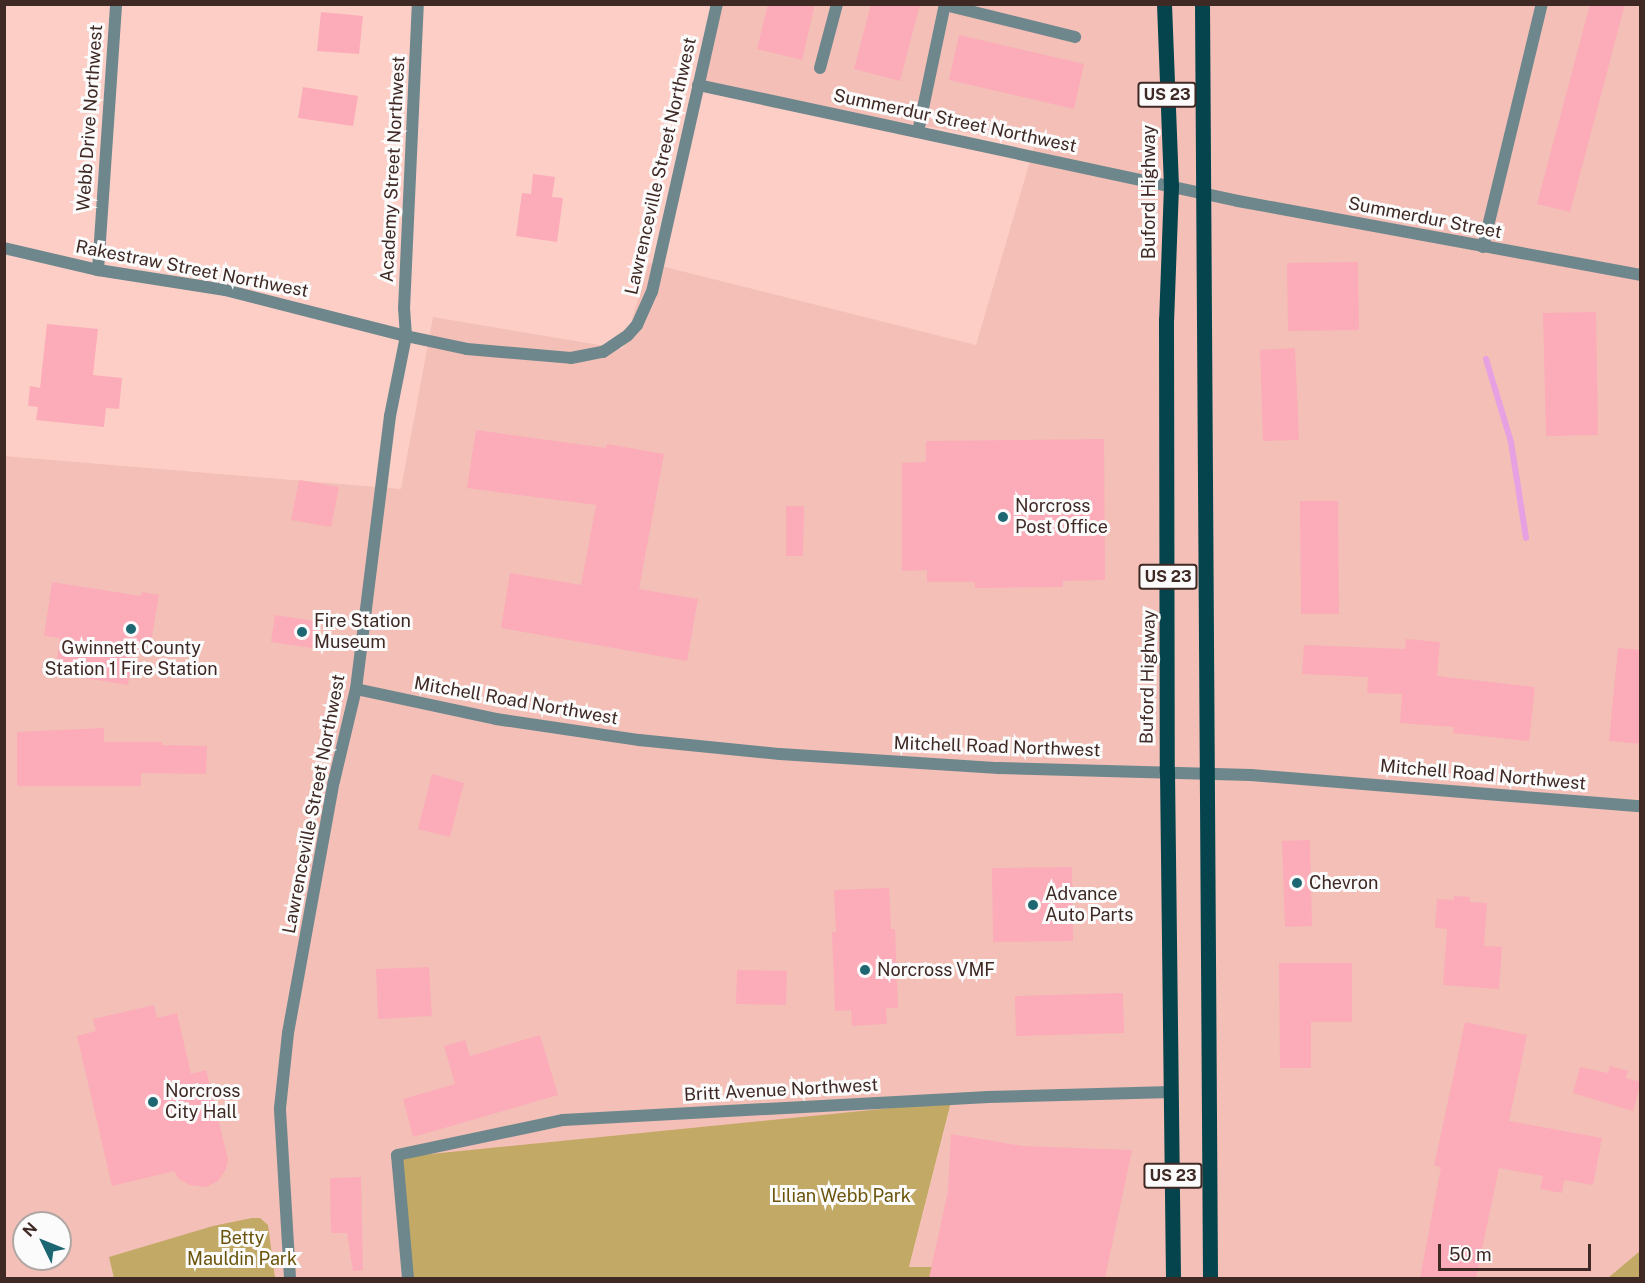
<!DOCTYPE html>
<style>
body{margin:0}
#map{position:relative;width:1645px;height:1283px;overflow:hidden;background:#fdcec6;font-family:"Public Sans",sans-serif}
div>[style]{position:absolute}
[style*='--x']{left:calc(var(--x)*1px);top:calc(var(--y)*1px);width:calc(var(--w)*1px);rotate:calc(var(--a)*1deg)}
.built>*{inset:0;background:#f3bfb6}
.green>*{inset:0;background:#c3a966}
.stream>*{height:6px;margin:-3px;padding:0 3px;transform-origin:3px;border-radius:3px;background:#e7a0e1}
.building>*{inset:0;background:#fcacb8}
.minor>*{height:12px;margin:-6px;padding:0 6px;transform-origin:6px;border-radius:6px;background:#6d878c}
.tertiary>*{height:12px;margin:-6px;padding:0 6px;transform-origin:6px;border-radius:6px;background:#6d878c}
.primary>*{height:15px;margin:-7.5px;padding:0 7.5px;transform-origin:7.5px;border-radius:7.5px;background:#05444c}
.dots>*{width:16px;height:16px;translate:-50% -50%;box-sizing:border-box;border:3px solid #fbfbfb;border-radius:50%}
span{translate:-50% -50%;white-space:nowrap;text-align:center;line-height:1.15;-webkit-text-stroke:6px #fbfbfb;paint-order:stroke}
.shield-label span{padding:2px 4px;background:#fbfbfb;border:2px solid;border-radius:4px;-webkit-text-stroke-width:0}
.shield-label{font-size:16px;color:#3f2925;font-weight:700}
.street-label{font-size:18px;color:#3f2925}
.poi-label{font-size:18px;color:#3f2925}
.left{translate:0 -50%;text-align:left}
.park-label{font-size:18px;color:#6a530a}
.frame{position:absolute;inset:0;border:6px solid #3f2925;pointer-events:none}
.north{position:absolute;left:12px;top:1211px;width:60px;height:60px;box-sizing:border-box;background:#fbfbfb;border:2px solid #b0a7a5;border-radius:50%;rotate:313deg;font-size:16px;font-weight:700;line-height:24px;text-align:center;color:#3f2925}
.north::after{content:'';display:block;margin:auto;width:21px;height:27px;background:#1d6772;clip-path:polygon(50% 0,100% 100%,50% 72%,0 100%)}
.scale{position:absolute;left:1438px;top:1244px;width:153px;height:27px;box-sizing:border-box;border:3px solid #3f2925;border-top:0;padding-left:8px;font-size:18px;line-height:21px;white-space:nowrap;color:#3f2925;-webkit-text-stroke:4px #fbfbfb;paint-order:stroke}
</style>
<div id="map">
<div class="built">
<div style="clip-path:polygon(evenodd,717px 5px,1640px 5px,1640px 1278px,983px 1278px,931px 1267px,909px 1268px,951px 1103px,413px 1278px,5px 1278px,4px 456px,401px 489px,433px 317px,623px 349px,649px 263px,976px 345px,1035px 144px,701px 89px,717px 5px,24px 1223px,60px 1223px,60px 1259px,24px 1259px,24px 1223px)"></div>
</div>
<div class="green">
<div style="clip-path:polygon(951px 1102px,909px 1267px,931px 1267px,983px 1278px,413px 1278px,401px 1157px)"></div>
<div style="clip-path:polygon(252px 1218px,260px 1218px,268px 1225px,275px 1278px,114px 1278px,109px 1257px,213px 1226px)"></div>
<div style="clip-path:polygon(1640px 1251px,1640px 1278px,1608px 1278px)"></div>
</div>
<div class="stream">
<div style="--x:1486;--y:359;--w:87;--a:73.2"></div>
<div style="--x:1511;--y:442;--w:97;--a:81.1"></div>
</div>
<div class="building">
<div style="clip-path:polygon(768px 4px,815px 4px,802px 60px,757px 49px)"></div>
<div style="clip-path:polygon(871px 4px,920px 4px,900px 81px,854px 69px)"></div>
<div style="clip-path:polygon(1590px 4px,1625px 4px,1570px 212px,1537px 204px)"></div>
<div style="clip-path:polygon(321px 12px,363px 16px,359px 54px,317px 51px)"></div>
<div style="clip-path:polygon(959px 35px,1084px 64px,1074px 109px,949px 80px)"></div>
<div style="clip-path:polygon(303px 87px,358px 96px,353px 126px,298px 118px)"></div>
<div style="clip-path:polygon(533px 174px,555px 177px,552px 197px,563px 198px,557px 242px,516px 236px,522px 193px,531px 194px)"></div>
<div style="clip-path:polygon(1358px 262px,1359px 330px,1288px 331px,1287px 263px)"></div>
<div style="clip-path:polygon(1596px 312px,1598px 435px,1546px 436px,1543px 313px)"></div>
<div style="clip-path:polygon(47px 324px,98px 329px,93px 375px,122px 378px,119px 409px,106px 408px,104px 427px,36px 420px,38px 407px,28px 406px,30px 386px,40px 388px)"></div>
<div style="clip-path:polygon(1295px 348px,1299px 440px,1263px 441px,1260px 350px)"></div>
<div style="clip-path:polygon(476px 430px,606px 448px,607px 444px,664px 454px,639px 589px,698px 599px,687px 661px,501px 628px,510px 573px,581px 585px,596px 505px,467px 488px)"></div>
<div style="clip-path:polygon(1104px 439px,1105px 580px,1063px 581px,1063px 587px,975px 588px,975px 582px,927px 582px,927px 570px,902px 571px,902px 463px,926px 462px,926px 441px)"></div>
<div style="clip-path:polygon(299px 480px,339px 487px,331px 527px,291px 520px)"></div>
<div style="clip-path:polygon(1300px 501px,1338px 501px,1339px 614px,1301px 614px)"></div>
<div style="clip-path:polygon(786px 506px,804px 506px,803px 556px,786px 556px)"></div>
<div style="clip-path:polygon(52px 582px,141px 596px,142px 592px,159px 595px,150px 648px,134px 645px,128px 685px,55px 673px,60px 638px,44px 636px)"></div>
<div style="clip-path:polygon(275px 615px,316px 621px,312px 648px,271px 642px)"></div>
<div style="clip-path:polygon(1406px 639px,1440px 642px,1437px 676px,1535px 687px,1529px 741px,1453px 733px,1454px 727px,1400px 723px,1402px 694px,1367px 693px,1368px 677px,1302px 674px,1304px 645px,1405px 649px)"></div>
<div style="clip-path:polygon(1618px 648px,1641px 650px,1641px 744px,1609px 741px)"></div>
<div style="clip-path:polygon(104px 728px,104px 742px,162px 742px,162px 745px,207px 746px,206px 774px,141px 773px,141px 786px,17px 786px,17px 732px)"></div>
<div style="clip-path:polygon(432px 774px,464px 783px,450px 837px,418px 829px)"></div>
<div style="clip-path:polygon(1310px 840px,1312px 926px,1285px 927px,1282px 841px)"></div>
<div style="clip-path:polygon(1072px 867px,1073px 941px,993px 942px,992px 868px)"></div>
<div style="clip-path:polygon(889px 888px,891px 929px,895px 929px,898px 1008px,886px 1008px,887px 1024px,852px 1026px,851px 1010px,835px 1011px,832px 932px,836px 932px,834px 890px)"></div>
<div style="clip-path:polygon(1454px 896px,1470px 897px,1470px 902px,1487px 903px,1484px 946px,1502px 947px,1499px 989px,1443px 985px,1447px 929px,1435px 928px,1437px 899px,1454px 900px)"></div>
<div style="clip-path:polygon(1279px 963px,1352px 963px,1352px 1022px,1311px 1022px,1311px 1068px,1280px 1068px)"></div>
<div style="clip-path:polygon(429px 967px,432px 1016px,378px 1019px,376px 969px)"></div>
<div style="clip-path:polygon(737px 970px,787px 971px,786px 1005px,736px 1004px)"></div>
<div style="clip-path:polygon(1123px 993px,1124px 1033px,1016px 1036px,1015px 996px)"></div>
<div style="clip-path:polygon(154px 1005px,157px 1018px,177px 1013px,191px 1074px,206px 1070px,228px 1159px,226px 1169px,218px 1181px,206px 1187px,190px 1185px,179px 1179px,174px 1171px,112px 1186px,77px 1036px,96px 1031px,93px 1019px)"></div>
<div style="clip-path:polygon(1465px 1022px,1527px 1035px,1509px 1121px,1602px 1138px,1593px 1185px,1564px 1180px,1562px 1193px,1540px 1189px,1543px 1176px,1499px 1168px,1476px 1278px,1420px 1278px,1441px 1167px,1434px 1166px)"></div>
<div style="clip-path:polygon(540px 1035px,558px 1095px,413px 1137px,403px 1099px,455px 1084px,444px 1046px,465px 1040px,470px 1056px)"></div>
<div style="clip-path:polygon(1610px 1066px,1628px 1071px,1626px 1078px,1641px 1082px,1633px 1111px,1573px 1093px,1580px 1067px,1608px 1073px)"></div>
<div style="clip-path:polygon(951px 1134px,1023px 1146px,1132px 1150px,1105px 1278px,929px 1278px,948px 1191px)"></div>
<div style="clip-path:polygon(361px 1177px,363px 1270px,353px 1271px,347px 1233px,331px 1233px,330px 1178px)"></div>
</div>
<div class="minor">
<div style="--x:945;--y:5;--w:134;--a:13.8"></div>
<div style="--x:820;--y:68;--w:66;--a:-75.1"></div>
<div style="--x:698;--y:85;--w:552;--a:12.12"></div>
<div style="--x:1238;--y:201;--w:409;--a:10.4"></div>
<div style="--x:918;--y:132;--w:131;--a:-78.1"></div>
<div style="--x:1483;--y:247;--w:250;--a:-76.4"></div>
<div style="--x:4;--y:248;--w:97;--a:13.2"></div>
<div style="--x:98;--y:270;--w:129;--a:8.9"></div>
<div style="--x:225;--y:290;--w:187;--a:14.3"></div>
<div style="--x:406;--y:336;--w:27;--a:-94"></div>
<div style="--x:404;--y:309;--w:305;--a:-87.4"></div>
<div style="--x:98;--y:270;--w:267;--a:-86.1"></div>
<div style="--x:408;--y:1278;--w:123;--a:-95.1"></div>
<div style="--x:397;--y:1155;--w:170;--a:-11.9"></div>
<div style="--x:563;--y:1120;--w:426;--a:-3.1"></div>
<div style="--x:988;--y:1097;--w:183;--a:-1.6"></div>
</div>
<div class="tertiary">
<div style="--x:356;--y:689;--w:143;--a:12.1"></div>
<div style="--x:496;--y:719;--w:145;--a:8.4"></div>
<div style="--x:639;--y:740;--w:142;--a:5.7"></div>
<div style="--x:780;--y:754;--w:219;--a:3.7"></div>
<div style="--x:999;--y:768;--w:252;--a:1.6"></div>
<div style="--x:1251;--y:775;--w:390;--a:4.6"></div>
<div style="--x:290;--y:1278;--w:170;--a:-93.4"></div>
<div style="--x:280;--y:1108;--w:75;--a:-83.9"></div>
<div style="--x:288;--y:1033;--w:256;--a:-79.7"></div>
<div style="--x:334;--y:781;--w:95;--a:-76.6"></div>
<div style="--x:356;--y:689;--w:275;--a:-82.9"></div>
<div style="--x:390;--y:416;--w:82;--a:-78.7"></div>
<div style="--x:406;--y:336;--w:62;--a:12"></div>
<div style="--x:467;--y:349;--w:104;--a:4.9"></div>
<div style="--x:571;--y:358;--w:33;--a:-11"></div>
<div style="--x:603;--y:352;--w:30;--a:-34"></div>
<div style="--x:628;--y:335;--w:13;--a:-48"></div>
<div style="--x:637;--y:325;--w:36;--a:-66"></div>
<div style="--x:652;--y:292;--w:295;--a:-77.3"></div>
</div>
<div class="primary">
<div style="--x:1164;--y:4;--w:182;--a:87.8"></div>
<div style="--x:1171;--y:186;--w:134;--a:92.1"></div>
<div style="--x:1166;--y:320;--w:452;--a:89.9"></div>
<div style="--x:1167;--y:772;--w:506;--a:89.32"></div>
<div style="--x:1202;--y:4;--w:1274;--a:89.64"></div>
</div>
<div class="dots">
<div style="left:1003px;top:517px;background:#1d6772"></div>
<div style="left:131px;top:629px;background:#1d6772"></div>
<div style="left:302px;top:632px;background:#1d6772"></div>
<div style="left:1297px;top:883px;background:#1d6772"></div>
<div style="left:1033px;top:905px;background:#1d6772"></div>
<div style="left:865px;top:970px;background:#1d6772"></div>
<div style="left:153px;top:1102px;background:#1d6772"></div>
</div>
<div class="shield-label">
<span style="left:1167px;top:95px">US 23</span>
<span style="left:1168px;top:577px">US 23</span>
<span style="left:1173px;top:1176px">US 23</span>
</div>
<div class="street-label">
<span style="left:90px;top:118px;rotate:-86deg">Webb Drive Northwest</span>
<span style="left:955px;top:121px;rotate:12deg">Summerdur Street Northwest</span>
<span style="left:661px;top:166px;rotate:-77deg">Lawrenceville Street Northwest</span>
<span style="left:393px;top:169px;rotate:-87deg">Academy Street Northwest</span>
<span style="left:1149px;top:192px;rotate:-90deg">Buford Highway</span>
<span style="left:1425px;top:218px;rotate:11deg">Summerdur Street</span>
<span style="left:192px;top:269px;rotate:11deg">Rakestraw Street Northwest</span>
<span style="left:1148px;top:677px;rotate:-89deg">Buford Highway</span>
<span style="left:516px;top:701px;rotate:10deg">Mitchell Road Northwest</span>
<span style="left:997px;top:747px;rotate:2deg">Mitchell Road Northwest</span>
<span style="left:1483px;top:775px;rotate:5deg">Mitchell Road Northwest</span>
<span style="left:314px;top:804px;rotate:-79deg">Lawrenceville Street Northwest</span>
<span style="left:781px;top:1090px;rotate:-3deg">Britt Avenue Northwest</span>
</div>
<div class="poi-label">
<span class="left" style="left:1015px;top:517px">Norcross<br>Post Office</span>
<span class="left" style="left:314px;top:632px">Fire Station<br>Museum</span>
<span style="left:131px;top:659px">Gwinnett County<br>Station 1 Fire Station</span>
<span class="left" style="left:1309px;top:883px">Chevron</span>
<span class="left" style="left:1045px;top:905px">Advance<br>Auto Parts</span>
<span class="left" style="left:877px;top:970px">Norcross VMF</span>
<span class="left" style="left:165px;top:1102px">Norcross<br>City Hall</span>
</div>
<div class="park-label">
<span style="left:841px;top:1196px">Lilian Webb Park</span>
<span style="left:242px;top:1249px">Betty<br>Mauldin Park</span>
</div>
<div class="frame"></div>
<div class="north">N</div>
<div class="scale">50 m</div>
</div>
